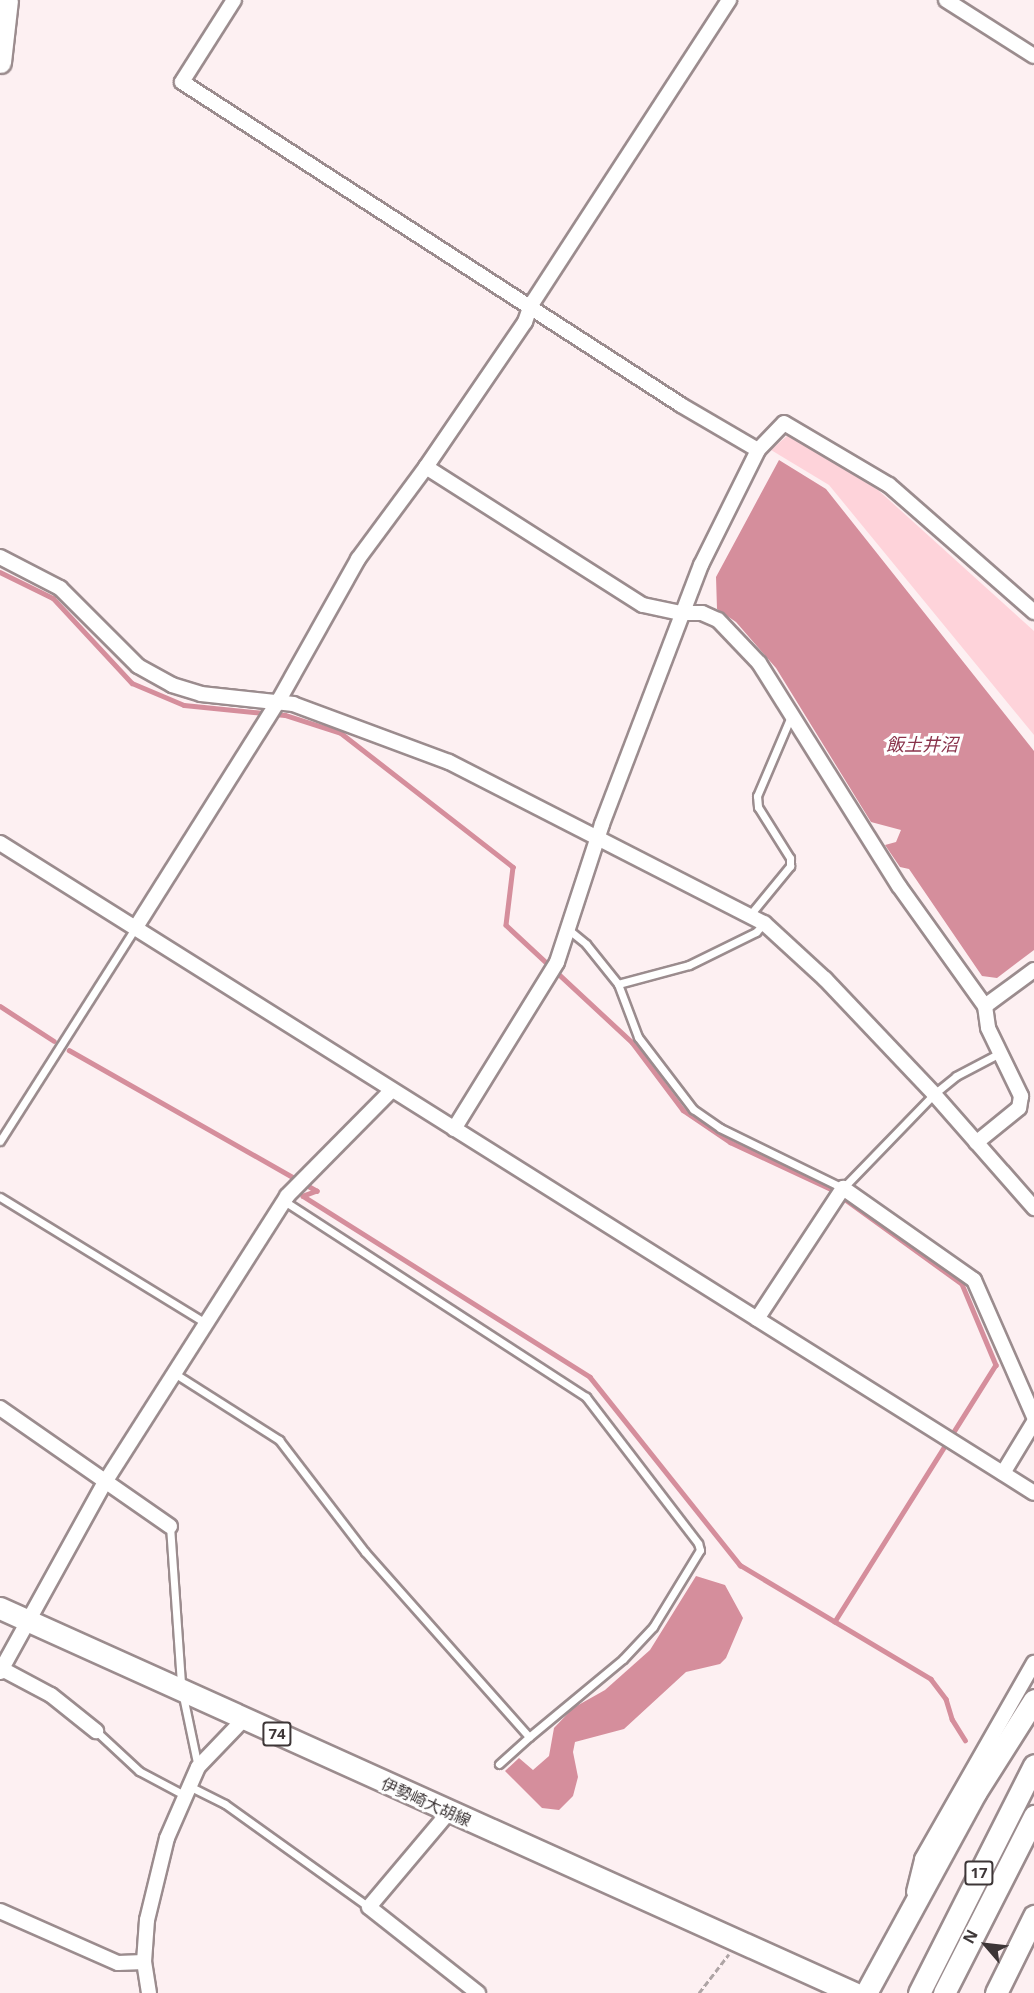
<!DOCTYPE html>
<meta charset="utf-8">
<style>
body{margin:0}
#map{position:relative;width:1034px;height:1993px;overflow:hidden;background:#fdf0f2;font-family:"Noto Sans","Noto Sans JP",sans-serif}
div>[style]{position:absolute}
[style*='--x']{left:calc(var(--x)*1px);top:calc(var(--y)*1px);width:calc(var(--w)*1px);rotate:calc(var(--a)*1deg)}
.green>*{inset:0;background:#fed3da}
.water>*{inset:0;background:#d58e9c}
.stream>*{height:4.5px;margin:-2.25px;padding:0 2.25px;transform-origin:2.25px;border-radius:2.25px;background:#d58e9c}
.path>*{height:3px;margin-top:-1.5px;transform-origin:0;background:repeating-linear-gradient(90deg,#aea4a5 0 6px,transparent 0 9px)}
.roads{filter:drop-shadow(2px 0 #9b8c8e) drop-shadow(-2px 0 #9b8c8e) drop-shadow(0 2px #9b8c8e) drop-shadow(0 -2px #9b8c8e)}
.service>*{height:7px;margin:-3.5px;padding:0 3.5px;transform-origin:3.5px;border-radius:3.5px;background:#fff}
.minor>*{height:14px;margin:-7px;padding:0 7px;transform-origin:7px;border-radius:7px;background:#fff}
.primary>*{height:21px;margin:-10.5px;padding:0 10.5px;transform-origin:10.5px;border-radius:10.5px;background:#fff}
.trunk>*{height:21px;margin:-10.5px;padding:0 10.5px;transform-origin:10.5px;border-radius:10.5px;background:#fff}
span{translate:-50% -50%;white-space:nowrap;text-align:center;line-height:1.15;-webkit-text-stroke:6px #fff;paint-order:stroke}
.shield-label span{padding:2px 4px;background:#fff;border:2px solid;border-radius:4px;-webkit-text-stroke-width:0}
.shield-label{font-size:15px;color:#3d3637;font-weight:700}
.street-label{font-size:16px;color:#3d3637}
.water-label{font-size:18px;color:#89334b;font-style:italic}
.north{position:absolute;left:956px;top:1915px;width:60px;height:60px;-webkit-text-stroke:4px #fff;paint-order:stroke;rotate:298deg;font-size:16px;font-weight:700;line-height:24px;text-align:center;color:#3d3637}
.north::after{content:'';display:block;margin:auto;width:21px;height:27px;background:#3d3637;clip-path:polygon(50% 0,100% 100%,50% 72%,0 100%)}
</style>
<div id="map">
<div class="green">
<div style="clip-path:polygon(788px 435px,878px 490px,1034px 631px,1034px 735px,829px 485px,771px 450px)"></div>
</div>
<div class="water">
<div style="clip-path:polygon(779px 460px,826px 489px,1034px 751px,1034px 950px,997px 978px,982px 976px,909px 869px,900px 867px,885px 845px,896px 842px,901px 830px,871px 822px,776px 668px,736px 622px,717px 609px,716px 577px)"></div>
<div style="clip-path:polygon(696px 1576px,725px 1585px,743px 1618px,726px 1658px,720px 1664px,686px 1672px,624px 1729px,575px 1742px,573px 1752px,578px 1777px,573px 1796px,559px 1810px,542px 1808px,505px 1771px,519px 1758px,533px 1770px,549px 1756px,554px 1728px,573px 1708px,605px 1690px,650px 1650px)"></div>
</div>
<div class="stream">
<div style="--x:0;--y:572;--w:59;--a:26.1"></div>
<div style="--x:53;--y:598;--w:116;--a:47.1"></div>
<div style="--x:132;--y:683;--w:56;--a:22.9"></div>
<div style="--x:184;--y:705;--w:101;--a:5.7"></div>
<div style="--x:285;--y:715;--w:59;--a:17.8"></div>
<div style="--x:341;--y:733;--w:218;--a:37.9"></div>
<div style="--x:513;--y:867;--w:58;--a:96.9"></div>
<div style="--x:506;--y:925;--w:172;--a:42.9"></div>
<div style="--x:632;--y:1042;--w:85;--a:53.1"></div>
<div style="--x:683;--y:1110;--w:57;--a:34.2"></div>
<div style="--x:730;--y:1142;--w:111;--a:25"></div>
<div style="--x:831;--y:1189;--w:162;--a:35.9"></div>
<div style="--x:962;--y:1284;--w:88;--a:67.2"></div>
<div style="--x:996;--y:1365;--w:303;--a:122.1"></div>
<div style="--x:0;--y:1006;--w:64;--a:32.9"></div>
<div style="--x:69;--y:1050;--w:285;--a:29.6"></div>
<div style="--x:317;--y:1191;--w:15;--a:160"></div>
<div style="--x:303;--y:1196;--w:339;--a:32.2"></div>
<div style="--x:590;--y:1377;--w:241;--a:51.4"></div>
<div style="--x:740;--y:1565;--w:222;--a:30.8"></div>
<div style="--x:931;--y:1679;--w:25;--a:53"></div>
<div style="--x:946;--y:1699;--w:21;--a:73"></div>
<div style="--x:952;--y:1719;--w:25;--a:58"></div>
</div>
<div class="path">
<div style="--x:699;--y:1993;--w:49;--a:-52.4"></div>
</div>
<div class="roads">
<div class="service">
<div style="--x:749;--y:916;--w:65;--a:-50.6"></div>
<div style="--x:790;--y:866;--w:8;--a:-90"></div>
<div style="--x:790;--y:858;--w:60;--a:-122.1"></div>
<div style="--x:758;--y:807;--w:11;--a:-95"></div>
<div style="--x:757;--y:796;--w:89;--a:-66.9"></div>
<div style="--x:569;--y:930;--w:22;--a:39"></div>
<div style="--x:586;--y:944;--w:51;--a:51.3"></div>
<div style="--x:618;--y:984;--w:57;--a:69.3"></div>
<div style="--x:638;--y:1037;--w:91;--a:52.6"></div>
<div style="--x:693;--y:1109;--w:33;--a:35"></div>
<div style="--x:720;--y:1128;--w:137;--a:26"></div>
<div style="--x:843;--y:1188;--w:131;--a:-45.9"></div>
<div style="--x:934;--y:1094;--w:28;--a:-39"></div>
<div style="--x:956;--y:1076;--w:50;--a:-27.6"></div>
<div style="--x:618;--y:984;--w:73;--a:-15"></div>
<div style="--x:689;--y:965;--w:75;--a:-26.2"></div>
<div style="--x:756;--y:932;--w:12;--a:-48"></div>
<div style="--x:0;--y:1141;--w:254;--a:-57.6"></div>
<div style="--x:0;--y:1197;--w:239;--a:31.5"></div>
<div style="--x:174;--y:1373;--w:125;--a:32.5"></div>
<div style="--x:279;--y:1440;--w:141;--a:52.5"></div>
<div style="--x:365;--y:1552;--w:247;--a:48.4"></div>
<div style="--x:529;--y:1737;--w:122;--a:-39.7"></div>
<div style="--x:623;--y:1659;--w:44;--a:-46.8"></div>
<div style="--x:653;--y:1627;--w:90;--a:-58.6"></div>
<div style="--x:700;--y:1550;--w:7;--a:-106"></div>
<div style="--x:698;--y:1543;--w:184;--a:-127.5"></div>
<div style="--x:586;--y:1397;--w:360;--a:-147"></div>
<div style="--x:170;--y:1526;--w:159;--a:86"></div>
<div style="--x:183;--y:1696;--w:73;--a:78.1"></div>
<div style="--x:96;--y:1731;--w:59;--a:42.9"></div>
<div style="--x:139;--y:1771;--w:53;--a:28"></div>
<div style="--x:499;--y:1764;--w:40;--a:-42"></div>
<div style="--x:189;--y:1786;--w:40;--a:26.6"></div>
<div style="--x:225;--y:1804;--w:177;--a:35.6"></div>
</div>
<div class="minor">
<div style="--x:234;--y:0;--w:97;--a:122.4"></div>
<div style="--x:182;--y:82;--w:594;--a:32.91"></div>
<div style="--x:681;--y:405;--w:89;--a:30.3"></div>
<div style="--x:946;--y:0;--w:104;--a:32.5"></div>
<div style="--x:426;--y:467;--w:257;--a:32.5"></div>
<div style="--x:643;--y:605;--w:39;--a:12"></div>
<div style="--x:681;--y:613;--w:21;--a:0"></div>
<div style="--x:702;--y:613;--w:17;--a:24"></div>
<div style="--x:718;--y:620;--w:59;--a:46.4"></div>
<div style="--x:759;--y:663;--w:263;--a:57.9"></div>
<div style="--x:899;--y:886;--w:148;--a:54.4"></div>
<div style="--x:985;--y:1006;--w:22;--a:82"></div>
<div style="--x:988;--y:1028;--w:76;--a:64.1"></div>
<div style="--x:1021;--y:1096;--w:12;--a:99"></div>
<div style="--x:1019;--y:1108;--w:55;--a:140.9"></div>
<div style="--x:0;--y:557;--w:68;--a:27.3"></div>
<div style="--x:60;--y:588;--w:110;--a:45"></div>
<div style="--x:138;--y:666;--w:39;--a:29"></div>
<div style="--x:172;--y:685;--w:30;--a:17"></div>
<div style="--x:201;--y:694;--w:93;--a:6.2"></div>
<div style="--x:293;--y:704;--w:166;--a:20.4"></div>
<div style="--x:449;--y:762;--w:354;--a:27.1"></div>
<div style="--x:764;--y:923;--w:83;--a:42.6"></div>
<div style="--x:825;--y:979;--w:158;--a:46.5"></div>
<div style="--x:934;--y:1094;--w:152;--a:48.7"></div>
<div style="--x:0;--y:843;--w:1221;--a:32.15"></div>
<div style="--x:136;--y:927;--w:268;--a:-57.8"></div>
<div style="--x:279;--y:700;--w:162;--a:-60.7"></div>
<div style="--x:358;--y:559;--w:114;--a:-53.5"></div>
<div style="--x:426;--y:467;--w:176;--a:-55.7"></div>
<div style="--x:525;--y:322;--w:18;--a:-71"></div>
<div style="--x:531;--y:305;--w:364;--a:-57"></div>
<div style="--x:985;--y:1006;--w:61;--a:-36.3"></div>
<div style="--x:454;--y:1129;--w:196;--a:-58.3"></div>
<div style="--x:557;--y:962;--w:145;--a:-71.9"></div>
<div style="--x:602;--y:824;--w:277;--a:-69.1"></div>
<div style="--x:701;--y:565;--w:128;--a:-63.6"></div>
<div style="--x:758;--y:450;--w:37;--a:-46"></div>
<div style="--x:784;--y:423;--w:122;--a:30.6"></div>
<div style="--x:889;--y:485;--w:193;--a:41.2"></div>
<div style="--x:757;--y:1319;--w:157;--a:-56.7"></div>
<div style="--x:843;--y:1188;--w:160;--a:35.1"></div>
<div style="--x:974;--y:1280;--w:150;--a:66.3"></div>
<div style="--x:0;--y:1408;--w:207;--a:34.8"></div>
<div style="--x:1003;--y:1473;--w:60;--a:-58.7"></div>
<div style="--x:2;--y:1669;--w:55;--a:28"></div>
<div style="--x:51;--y:1695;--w:58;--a:38.7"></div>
<div style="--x:0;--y:1672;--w:217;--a:-61.1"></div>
<div style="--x:105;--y:1482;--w:339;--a:-57.5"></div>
<div style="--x:287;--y:1196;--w:148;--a:-45.3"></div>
<div style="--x:449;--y:1812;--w:124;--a:130.1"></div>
<div style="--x:369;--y:1907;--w:139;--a:38.3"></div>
<div style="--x:914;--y:1892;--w:34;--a:-76"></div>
<div style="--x:922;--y:1859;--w:226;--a:-60.3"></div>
<div style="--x:0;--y:1911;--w:129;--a:23.8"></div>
<div style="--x:118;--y:1963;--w:26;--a:-2"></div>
<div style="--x:149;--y:1993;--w:31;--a:-99"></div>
<div style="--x:144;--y:1962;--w:42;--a:-85.9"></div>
<div style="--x:147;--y:1920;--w:84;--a:-76.3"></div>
<div style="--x:167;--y:1838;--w:77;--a:-66.4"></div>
<div style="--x:198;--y:1767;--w:66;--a:-46.2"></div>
</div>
<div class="primary">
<div style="--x:0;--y:1608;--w:937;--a:24.27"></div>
</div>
<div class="trunk">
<div style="--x:0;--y:62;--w:62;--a:-83.6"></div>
<div style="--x:866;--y:1993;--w:228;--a:-61.4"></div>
<div style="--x:975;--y:1793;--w:110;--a:-57.6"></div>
<div style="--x:919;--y:1993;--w:255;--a:-63.2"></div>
<div style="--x:944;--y:1993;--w:199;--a:-63"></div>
<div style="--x:996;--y:1993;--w:86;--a:-63.7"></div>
</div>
</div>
<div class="shield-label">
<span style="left:277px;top:1734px">74</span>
<span style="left:979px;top:1873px">17</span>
</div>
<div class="street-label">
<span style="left:426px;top:1802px;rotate:24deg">伊勢崎大胡線</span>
</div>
<div class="water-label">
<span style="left:922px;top:744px">飯土井沼</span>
</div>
<div class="north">N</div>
</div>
